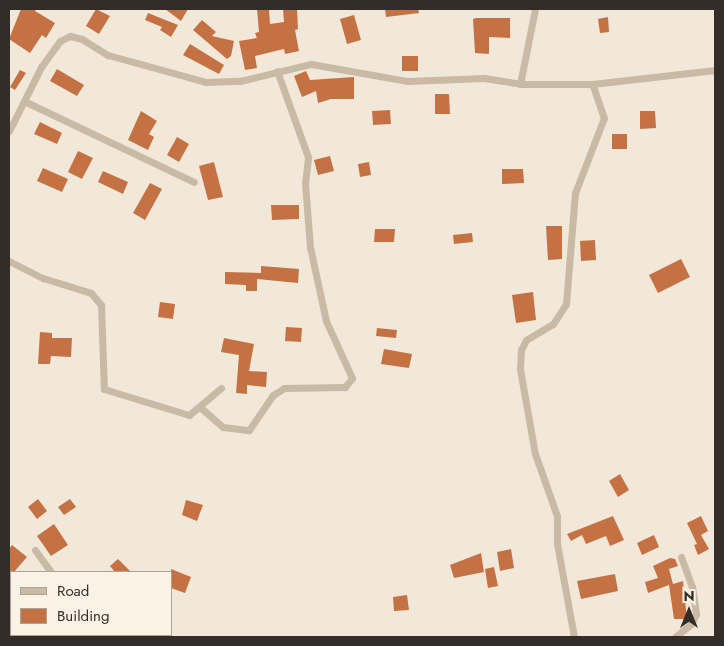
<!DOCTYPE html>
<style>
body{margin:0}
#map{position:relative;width:724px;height:646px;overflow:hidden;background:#f1e8d9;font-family:Jost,sans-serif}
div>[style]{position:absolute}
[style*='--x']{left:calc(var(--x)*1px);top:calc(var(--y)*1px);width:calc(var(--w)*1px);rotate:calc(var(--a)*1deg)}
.building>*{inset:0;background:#c47243}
.street>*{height:7px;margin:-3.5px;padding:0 3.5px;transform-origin:3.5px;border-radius:3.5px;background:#c8baa5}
span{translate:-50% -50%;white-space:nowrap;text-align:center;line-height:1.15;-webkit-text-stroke:5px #f9f2e5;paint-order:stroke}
.frame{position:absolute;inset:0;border:10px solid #342c26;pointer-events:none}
.legend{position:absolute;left:10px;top:571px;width:162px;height:65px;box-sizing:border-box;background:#f9f2e5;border:1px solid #aaa399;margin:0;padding:6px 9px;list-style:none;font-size:15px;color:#342c26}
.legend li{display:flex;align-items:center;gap:10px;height:25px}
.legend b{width:25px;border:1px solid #aaa399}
.north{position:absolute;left:664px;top:586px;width:50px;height:50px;-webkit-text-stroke:4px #f9f2e5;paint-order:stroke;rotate:0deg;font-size:14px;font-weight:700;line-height:20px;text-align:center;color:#342c26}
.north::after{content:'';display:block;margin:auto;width:18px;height:22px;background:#342c26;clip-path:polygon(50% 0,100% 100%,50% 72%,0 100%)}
</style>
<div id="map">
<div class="building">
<div style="clip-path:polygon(21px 9px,36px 9px,35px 11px,55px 23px,46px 38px,42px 35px,30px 53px,9px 39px)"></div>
<div style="clip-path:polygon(96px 9px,110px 16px,99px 34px,86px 26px)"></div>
<div style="clip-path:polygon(165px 9px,188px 9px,181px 21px)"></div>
<div style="clip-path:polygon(257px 9px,269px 9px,270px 24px,284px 22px,283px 9px,297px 9px,298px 29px,295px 30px,299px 51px,285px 54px,284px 49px,255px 56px,257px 68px,245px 70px,239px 41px,257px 38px,255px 33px,259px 32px)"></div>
<div style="clip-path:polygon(385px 9px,418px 9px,419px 13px,386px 17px)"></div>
<div style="clip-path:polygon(148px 13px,178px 25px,171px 37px,160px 30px,162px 27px,145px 20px)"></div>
<div style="clip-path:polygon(354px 15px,361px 40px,347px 44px,340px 19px)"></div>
<div style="clip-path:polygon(608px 17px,609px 32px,600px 33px,598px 19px)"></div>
<div style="clip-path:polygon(476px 18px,510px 18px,510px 38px,489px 37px,489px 54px,475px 53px,473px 19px)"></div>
<div style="clip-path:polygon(202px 20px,216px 32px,212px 36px,234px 41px,231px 56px,227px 59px,193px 30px)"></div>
<div style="clip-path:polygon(190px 44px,224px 65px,219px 74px,183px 55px)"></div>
<div style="clip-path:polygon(402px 56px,418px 56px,418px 71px,402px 71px)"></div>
<div style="clip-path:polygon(57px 69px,84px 85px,77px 96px,50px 81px)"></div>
<div style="clip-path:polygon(20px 70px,26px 73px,15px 90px,10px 87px)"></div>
<div style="clip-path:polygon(306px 71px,310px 80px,354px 77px,354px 99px,331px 99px,318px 103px,316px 91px,302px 97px,294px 76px)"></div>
<div style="clip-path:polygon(435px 94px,449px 94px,450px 114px,435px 114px)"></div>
<div style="clip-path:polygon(390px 110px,391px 124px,373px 125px,372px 111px)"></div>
<div style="clip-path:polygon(141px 111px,157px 121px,149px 134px,154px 137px,148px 150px,128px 140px)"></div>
<div style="clip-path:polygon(640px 111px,655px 111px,656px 128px,640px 129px)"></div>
<div style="clip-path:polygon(40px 122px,62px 133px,57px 144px,34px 134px)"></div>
<div style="clip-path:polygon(612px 134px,627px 134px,627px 149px,612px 149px)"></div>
<div style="clip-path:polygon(177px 137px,189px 144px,179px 162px,167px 155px)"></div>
<div style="clip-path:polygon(78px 151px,93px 158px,82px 179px,68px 172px)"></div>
<div style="clip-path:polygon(330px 156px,334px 171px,318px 175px,314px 160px)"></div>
<div style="clip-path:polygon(214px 162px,223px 197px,208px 200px,199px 166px)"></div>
<div style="clip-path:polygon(369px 162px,371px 175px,360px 177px,358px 164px)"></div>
<div style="clip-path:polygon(43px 168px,68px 179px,62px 192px,37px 181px)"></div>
<div style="clip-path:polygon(502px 169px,523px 169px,524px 183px,502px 184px)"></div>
<div style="clip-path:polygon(103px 171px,128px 182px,123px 194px,98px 182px)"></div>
<div style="clip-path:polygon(150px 183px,162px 189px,145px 220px,133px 213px)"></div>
<div style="clip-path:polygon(271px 205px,299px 205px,299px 219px,272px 220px)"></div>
<div style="clip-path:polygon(546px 226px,562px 226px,562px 259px,548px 260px)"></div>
<div style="clip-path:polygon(375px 229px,395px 229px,394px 242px,374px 242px)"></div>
<div style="clip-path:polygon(472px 233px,473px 242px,454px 244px,453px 235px)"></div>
<div style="clip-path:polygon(595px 240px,596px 260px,581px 261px,580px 241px)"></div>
<div style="clip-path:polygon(681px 259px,690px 277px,658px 293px,649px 275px)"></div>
<div style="clip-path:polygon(261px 266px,299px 269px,298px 283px,257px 279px,257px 291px,246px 291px,246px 285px,225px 284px,225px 272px,261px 273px)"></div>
<div style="clip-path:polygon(533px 292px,536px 320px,516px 323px,512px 295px)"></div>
<div style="clip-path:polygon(160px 302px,175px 304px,173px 319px,158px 317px)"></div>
<div style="clip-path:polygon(286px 327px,302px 328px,301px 342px,285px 341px)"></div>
<div style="clip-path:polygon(377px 328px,397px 330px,396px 338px,376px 336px)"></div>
<div style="clip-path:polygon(40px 332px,52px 333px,52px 338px,72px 338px,71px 357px,51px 356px,50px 364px,38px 364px)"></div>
<div style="clip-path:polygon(224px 338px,254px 344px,249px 371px,267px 372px,266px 387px,247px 385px,247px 394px,236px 393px,239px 355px,221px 352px)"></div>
<div style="clip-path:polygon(384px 349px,412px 354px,409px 368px,381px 364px)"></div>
<div style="clip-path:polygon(620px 474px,629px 490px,618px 497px,609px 481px)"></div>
<div style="clip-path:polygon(38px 499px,47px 511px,37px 519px,28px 507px)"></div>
<div style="clip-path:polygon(70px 499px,76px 507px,64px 515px,58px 507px)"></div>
<div style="clip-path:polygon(186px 500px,203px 505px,197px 521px,182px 515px)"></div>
<div style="clip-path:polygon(613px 516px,624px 540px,610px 546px,606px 536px,586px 544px,582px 535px,571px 541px,567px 534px)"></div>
<div style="clip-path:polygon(701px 516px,708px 531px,701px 535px,709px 549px,698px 555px,694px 545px,697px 544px,687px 523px)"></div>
<div style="clip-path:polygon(54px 524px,68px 545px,51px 556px,37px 536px)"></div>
<div style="clip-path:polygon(654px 535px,659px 547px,642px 555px,637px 543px)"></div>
<div style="clip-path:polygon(12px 545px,27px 557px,14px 572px,9px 572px,9px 549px)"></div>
<div style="clip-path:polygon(511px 549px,514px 568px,500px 571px,497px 552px)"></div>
<div style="clip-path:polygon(481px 553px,484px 572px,454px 578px,450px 565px)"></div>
<div style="clip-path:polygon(670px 558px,675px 559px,678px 566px,669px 569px,673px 584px,683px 581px,687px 619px,674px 619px,669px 585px,648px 593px,645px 582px,658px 578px,653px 566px)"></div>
<div style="clip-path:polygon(118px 559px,131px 572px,115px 572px,110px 566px)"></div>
<div style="clip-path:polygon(494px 567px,498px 586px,488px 588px,485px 569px)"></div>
<div style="clip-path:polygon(171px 569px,191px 577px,185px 593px,171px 588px)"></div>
<div style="clip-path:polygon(615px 574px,618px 591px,581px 599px,577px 581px)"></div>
<div style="clip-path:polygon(407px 595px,409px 610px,394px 611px,393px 597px)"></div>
</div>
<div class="street">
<div style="--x:520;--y:84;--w:76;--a:-78.7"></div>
<div style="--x:24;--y:101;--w:188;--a:25.5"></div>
<div style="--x:9;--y:131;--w:72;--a:-63.4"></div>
<div style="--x:41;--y:67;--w:32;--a:-54"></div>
<div style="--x:60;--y:41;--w:11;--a:-27"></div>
<div style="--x:70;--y:36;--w:12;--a:14"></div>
<div style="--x:82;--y:39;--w:31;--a:32"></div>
<div style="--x:108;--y:55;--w:102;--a:15.4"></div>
<div style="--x:206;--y:82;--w:34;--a:-2"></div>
<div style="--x:240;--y:81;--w:73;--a:-13.5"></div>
<div style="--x:311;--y:64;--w:97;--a:10"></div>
<div style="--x:407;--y:81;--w:77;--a:-2.2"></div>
<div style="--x:484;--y:78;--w:36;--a:9"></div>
<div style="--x:520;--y:84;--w:72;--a:0"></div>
<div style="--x:592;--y:84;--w:124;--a:-6.5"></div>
<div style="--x:9;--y:261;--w:38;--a:27"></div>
<div style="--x:43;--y:278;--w:50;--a:17.4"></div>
<div style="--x:91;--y:293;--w:16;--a:50"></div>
<div style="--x:101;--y:305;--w:84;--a:88"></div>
<div style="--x:104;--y:389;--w:89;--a:17"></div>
<div style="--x:189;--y:415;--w:42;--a:-40.2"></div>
<div style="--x:201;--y:408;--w:29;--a:41"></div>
<div style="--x:223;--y:427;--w:26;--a:7"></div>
<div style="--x:249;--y:430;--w:42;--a:-55.6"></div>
<div style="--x:273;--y:395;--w:13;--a:-32"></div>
<div style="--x:284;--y:388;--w:61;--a:-0.9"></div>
<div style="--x:345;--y:387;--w:11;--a:-52"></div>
<div style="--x:352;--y:378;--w:63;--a:-114.5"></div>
<div style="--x:326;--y:321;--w:76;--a:-102.2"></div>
<div style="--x:310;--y:247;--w:64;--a:-94.5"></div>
<div style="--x:305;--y:183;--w:26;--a:-83"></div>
<div style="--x:308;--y:157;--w:91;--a:-109.8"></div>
<div style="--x:35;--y:550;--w:27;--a:54"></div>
<div style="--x:100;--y:635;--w:3;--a:45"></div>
<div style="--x:72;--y:637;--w:3;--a:-45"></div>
<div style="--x:574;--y:637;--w:96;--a:-100.3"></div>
<div style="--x:557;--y:543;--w:27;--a:-90"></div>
<div style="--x:557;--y:516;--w:66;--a:-109.5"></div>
<div style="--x:535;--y:454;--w:86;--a:-100"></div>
<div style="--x:520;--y:369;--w:19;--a:-87"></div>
<div style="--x:521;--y:350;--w:11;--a:-63"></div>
<div style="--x:526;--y:340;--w:31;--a:-31"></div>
<div style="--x:553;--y:324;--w:24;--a:-57"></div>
<div style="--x:566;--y:304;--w:111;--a:-85.4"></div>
<div style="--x:575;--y:193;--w:80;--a:-68.9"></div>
<div style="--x:604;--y:118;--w:36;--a:-109"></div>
<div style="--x:675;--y:637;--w:21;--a:-39"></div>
<div style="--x:691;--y:624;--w:11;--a:-63"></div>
<div style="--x:696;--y:614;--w:27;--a:-98"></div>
<div style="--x:692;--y:587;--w:32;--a:-110"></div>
</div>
<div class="frame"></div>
<ul class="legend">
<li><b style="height:6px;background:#c8baa5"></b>Road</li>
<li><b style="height:14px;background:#c47243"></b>Building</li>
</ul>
<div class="north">N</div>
</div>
